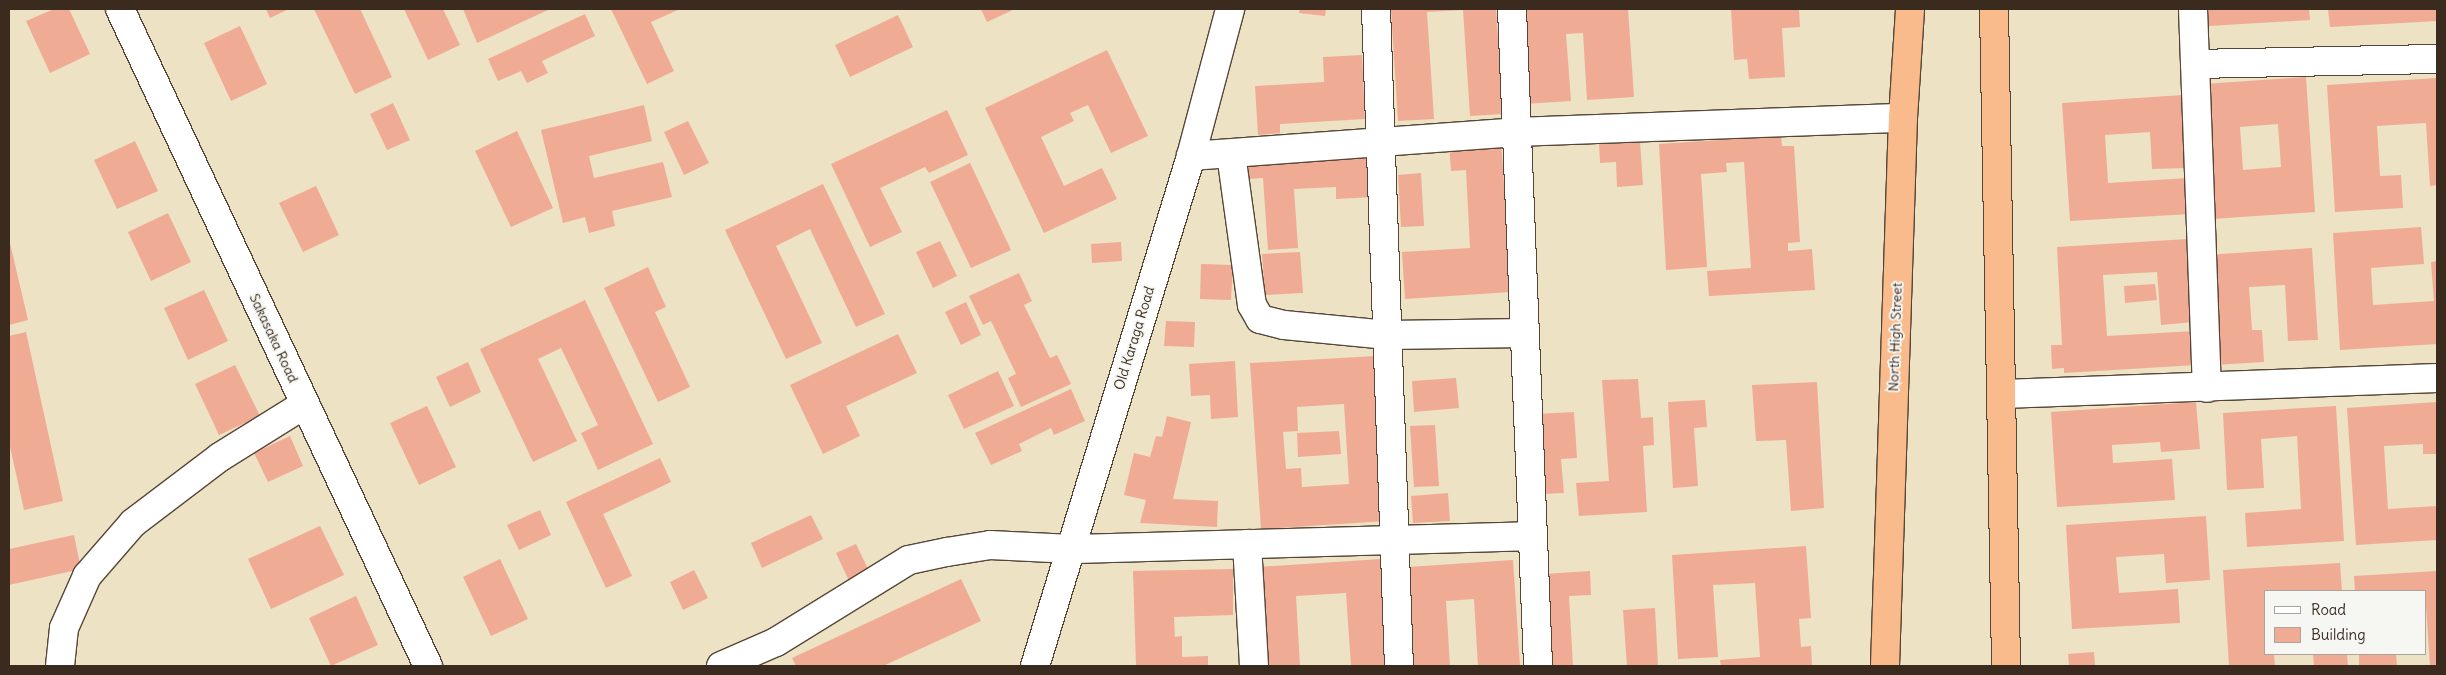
<!DOCTYPE html>
<style>
body{margin:0}
#map{position:relative;width:2446px;height:675px;overflow:hidden;background:#ede2c3;font-family:Delius,sans-serif}
div>[style]{position:absolute}
[style*='--x']{left:calc(var(--x)*1px);top:calc(var(--y)*1px);width:calc(var(--w)*1px);rotate:calc(var(--a)*1deg)}
.building>*{inset:0;background:#f0ab95}
.roads{filter:drop-shadow(1px 0 #564637) drop-shadow(-1px 0 #564637) drop-shadow(0 1px #564637) drop-shadow(0 -1px #564637)}
.minor>*{height:28px;margin:-14px;padding:0 14px;transform-origin:14px;border-radius:14px;background:#fff}
.tertiary>*{height:28px;margin:-14px;padding:0 14px;transform-origin:14px;border-radius:14px;background:#fff}
.trunk>*{height:28px;margin:-14px;padding:0 14px;transform-origin:14px;border-radius:14px;background:#fabb8c}
span{translate:-50% -50%;white-space:nowrap;text-align:center;line-height:1.15;-webkit-text-stroke:4px #f6f6f2;paint-order:stroke}
.street-label{font-size:14px;color:#3b2a1e}
.frame{position:absolute;inset:0;border:10px solid #3b2a1e;pointer-events:none}
.legend{position:absolute;left:2264px;top:590px;width:162px;height:65px;box-sizing:border-box;background:#f6f6f2;border:1px solid #aba49d;margin:0;padding:6px 9px;list-style:none;font-size:15px;color:#3b2a1e}
.legend li{display:flex;align-items:center;gap:10px;height:25px}
.legend b{width:25px;border:1px solid #aba49d}
</style>
<div id="map">
<div class="building">
<div style="clip-path:polygon(54px 9px,69px 9px,90px 54px,50px 73px,26px 21px)"></div>
<div style="clip-path:polygon(266px 9px,289px 9px,270px 18px)"></div>
<div style="clip-path:polygon(314px 9px,360px 9px,392px 77px,355px 94px)"></div>
<div style="clip-path:polygon(404px 9px,443px 9px,460px 45px,428px 60px)"></div>
<div style="clip-path:polygon(463px 9px,550px 9px,477px 43px)"></div>
<div style="clip-path:polygon(611px 9px,680px 9px,651px 22px,674px 71px,647px 84px)"></div>
<div style="clip-path:polygon(981px 9px,1015px 9px,987px 22px)"></div>
<div style="clip-path:polygon(1300px 9px,1326px 9px,1325px 16px,1299px 13px)"></div>
<div style="clip-path:polygon(1391px 9px,1496px 9px,1503px 114px,1470px 116px,1463px 10px,1427px 12px,1434px 119px,1398px 121px)"></div>
<div style="clip-path:polygon(1517px 9px,1628px 9px,1634px 97px,1587px 100px,1583px 33px,1566px 34px,1571px 101px,1523px 104px)"></div>
<div style="clip-path:polygon(1731px 9px,1799px 9px,1800px 27px,1782px 28px,1785px 77px,1749px 79px,1747px 59px,1734px 60px)"></div>
<div style="clip-path:polygon(2207px 9px,2309px 9px,2310px 20px,2209px 26px)"></div>
<div style="clip-path:polygon(2328px 9px,2437px 9px,2437px 21px,2330px 27px)"></div>
<div style="clip-path:polygon(585px 14px,595px 36px,542px 61px,548px 73px,527px 83px,521px 71px,498px 81px,488px 59px)"></div>
<div style="clip-path:polygon(898px 15px,913px 47px,850px 77px,835px 45px)"></div>
<div style="clip-path:polygon(240px 26px,267px 84px,231px 101px,204px 43px)"></div>
<div style="clip-path:polygon(1107px 50px,1148px 136px,1111px 153px,1088px 105px,1070px 113px,1074px 121px,1041px 137px,1064px 186px,1102px 168px,1117px 199px,1044px 233px,985px 108px)"></div>
<div style="clip-path:polygon(1362px 55px,1365px 119px,1280px 124px,1280px 133px,1258px 135px,1255px 86px,1324px 82px,1323px 57px)"></div>
<div style="clip-path:polygon(evenodd,2306px 77px,2315px 212px,2213px 219px,2204px 84px,2306px 77px,2278px 124px,2281px 167px,2243px 170px,2240px 127px,2278px 124px)"></div>
<div style="clip-path:polygon(2437px 78px,2437px 185px,2430px 186px,2426px 123px,2377px 126px,2380px 176px,2401px 175px,2403px 208px,2335px 212px,2327px 85px)"></div>
<div style="clip-path:polygon(2183px 95px,2187px 168px,2152px 169px,2150px 132px,2105px 135px,2108px 183px,2188px 178px,2190px 214px,2070px 221px,2062px 103px)"></div>
<div style="clip-path:polygon(393px 103px,410px 140px,387px 150px,370px 114px)"></div>
<div style="clip-path:polygon(644px 105px,652px 141px,589px 156px,594px 178px,663px 162px,672px 197px,612px 211px,615px 226px,589px 233px,585px 217px,563px 223px,541px 130px)"></div>
<div style="clip-path:polygon(947px 110px,968px 155px,929px 173px,925px 167px,880px 188px,902px 232px,870px 247px,831px 164px)"></div>
<div style="clip-path:polygon(688px 121px,709px 163px,684px 175px,664px 132px)"></div>
<div style="clip-path:polygon(517px 131px,553px 208px,511px 227px,475px 151px)"></div>
<div style="clip-path:polygon(1781px 136px,1782px 146px,1794px 146px,1800px 242px,1788px 243px,1788px 251px,1812px 249px,1815px 290px,1709px 296px,1707px 271px,1751px 268px,1744px 162px,1726px 163px,1727px 172px,1701px 174px,1707px 267px,1666px 270px,1659px 144px)"></div>
<div style="clip-path:polygon(1501px 139px,1511px 292px,1405px 299px,1402px 252px,1470px 248px,1466px 170px,1451px 171px,1449px 143px)"></div>
<div style="clip-path:polygon(135px 141px,158px 191px,117px 209px,94px 160px)"></div>
<div style="clip-path:polygon(1640px 141px,1643px 185px,1617px 187px,1616px 162px,1600px 163px,1599px 143px)"></div>
<div style="clip-path:polygon(1369px 148px,1373px 197px,1336px 199px,1336px 187px,1294px 189px,1298px 248px,1268px 250px,1263px 178px,1248px 179px,1246px 156px)"></div>
<div style="clip-path:polygon(970px 163px,1011px 250px,971px 268px,930px 182px)"></div>
<div style="clip-path:polygon(1421px 173px,1424px 226px,1401px 227px,1398px 175px)"></div>
<div style="clip-path:polygon(823px 184px,885px 314px,856px 327px,810px 229px,776px 246px,822px 343px,786px 359px,725px 230px)"></div>
<div style="clip-path:polygon(316px 186px,339px 235px,303px 252px,279px 203px)"></div>
<div style="clip-path:polygon(168px 213px,191px 262px,151px 281px,128px 232px)"></div>
<div style="clip-path:polygon(2421px 227px,2424px 264px,2371px 268px,2373px 305px,2434px 301px,2431px 262px,2437px 261px,2437px 344px,2340px 350px,2333px 233px)"></div>
<div style="clip-path:polygon(9px 239px,28px 320px,9px 325px)"></div>
<div style="clip-path:polygon(2188px 239px,2194px 322px,2161px 325px,2157px 272px,2103px 275px,2107px 336px,2195px 331px,2197px 365px,2064px 373px,2064px 368px,2052px 369px,2051px 345px,2062px 345px,2057px 247px)"></div>
<div style="clip-path:polygon(940px 241px,957px 276px,933px 288px,916px 252px)"></div>
<div style="clip-path:polygon(1121px 242px,1122px 261px,1092px 263px,1091px 244px)"></div>
<div style="clip-path:polygon(2312px 248px,2318px 340px,2288px 341px,2285px 285px,2249px 287px,2252px 330px,2262px 330px,2264px 362px,2213px 365px,2206px 255px)"></div>
<div style="clip-path:polygon(1300px 252px,1303px 293px,1265px 295px,1262px 254px)"></div>
<div style="clip-path:polygon(1201px 264px,1233px 265px,1231px 300px,1200px 299px)"></div>
<div style="clip-path:polygon(648px 267px,666px 307px,655px 312px,690px 387px,658px 402px,604px 288px)"></div>
<div style="clip-path:polygon(1019px 273px,1032px 301px,1024px 305px,1050px 358px,1057px 355px,1071px 384px,1021px 407px,1008px 378px,1016px 374px,991px 321px,983px 325px,969px 296px)"></div>
<div style="clip-path:polygon(2155px 284px,2157px 300px,2125px 303px,2124px 286px)"></div>
<div style="clip-path:polygon(204px 290px,228px 341px,188px 360px,164px 308px)"></div>
<div style="clip-path:polygon(585px 300px,653px 444px,598px 470px,581px 433px,598px 425px,561px 348px,538px 359px,577px 441px,533px 462px,480px 349px)"></div>
<div style="clip-path:polygon(966px 302px,981px 335px,961px 345px,945px 312px)"></div>
<div style="clip-path:polygon(1166px 321px,1195px 322px,1194px 347px,1164px 346px)"></div>
<div style="clip-path:polygon(26px 332px,63px 501px,24px 510px,9px 442px,9px 336px)"></div>
<div style="clip-path:polygon(898px 334px,917px 373px,846px 406px,860px 436px,823px 454px,790px 385px)"></div>
<div style="clip-path:polygon(evenodd,1376px 356px,1386px 521px,1261px 529px,1250px 363px,1376px 356px,1344px 404px,1349px 484px,1302px 487px,1301px 468px,1286px 469px,1283px 432px,1298px 431px,1297px 407px,1344px 404px)"></div>
<div style="clip-path:polygon(1235px 361px,1238px 417px,1211px 419px,1210px 395px,1191px 396px,1189px 364px)"></div>
<div style="clip-path:polygon(468px 362px,481px 392px,450px 407px,436px 377px)"></div>
<div style="clip-path:polygon(235px 365px,260px 416px,219px 435px,195px 384px)"></div>
<div style="clip-path:polygon(998px 371px,1014px 406px,964px 429px,948px 395px)"></div>
<div style="clip-path:polygon(1456px 378px,1459px 408px,1414px 412px,1412px 381px)"></div>
<div style="clip-path:polygon(1638px 379px,1641px 418px,1653px 417px,1654px 445px,1643px 446px,1647px 512px,1579px 516px,1576px 483px,1609px 481px,1602px 380px)"></div>
<div style="clip-path:polygon(1817px 382px,1824px 508px,1791px 511px,1786px 440px,1756px 441px,1752px 385px)"></div>
<div style="clip-path:polygon(1071px 389px,1085px 421px,1054px 435px,1051px 428px,1019px 444px,1022px 451px,991px 465px,975px 433px)"></div>
<div style="clip-path:polygon(1705px 400px,1707px 427px,1694px 428px,1698px 486px,1673px 488px,1668px 402px)"></div>
<div style="clip-path:polygon(2196px 402px,2200px 449px,2161px 452px,2160px 442px,2112px 445px,2113px 463px,2172px 459px,2175px 500px,2057px 507px,2051px 412px)"></div>
<div style="clip-path:polygon(2437px 402px,2437px 454px,2423px 454px,2423px 444px,2384px 446px,2388px 509px,2437px 506px,2437px 540px,2356px 545px,2347px 408px)"></div>
<div style="clip-path:polygon(427px 406px,456px 467px,419px 485px,390px 423px)"></div>
<div style="clip-path:polygon(2336px 406px,2344px 541px,2247px 547px,2245px 513px,2301px 509px,2297px 436px,2261px 439px,2264px 488px,2227px 490px,2223px 413px)"></div>
<div style="clip-path:polygon(1574px 412px,1577px 458px,1561px 459px,1564px 493px,1542px 494px,1536px 414px)"></div>
<div style="clip-path:polygon(1167px 416px,1191px 422px,1173px 499px,1218px 501px,1217px 527px,1140px 523px,1146px 500px,1124px 495px,1134px 453px,1150px 457px,1156px 436px,1162px 437px)"></div>
<div style="clip-path:polygon(1435px 425px,1439px 486px,1414px 487px,1410px 426px)"></div>
<div style="clip-path:polygon(1339px 431px,1341px 454px,1298px 457px,1297px 433px)"></div>
<div style="clip-path:polygon(290px 436px,303px 466px,268px 482px,254px 453px)"></div>
<div style="clip-path:polygon(660px 458px,671px 482px,603px 514px,632px 576px,606px 588px,566px 502px)"></div>
<div style="clip-path:polygon(1448px 493px,1450px 521px,1413px 523px,1411px 496px)"></div>
<div style="clip-path:polygon(540px 510px,551px 535px,519px 550px,507px 525px)"></div>
<div style="clip-path:polygon(811px 515px,823px 539px,762px 568px,751px 543px)"></div>
<div style="clip-path:polygon(2206px 516px,2210px 580px,2166px 583px,2164px 554px,2116px 557px,2119px 593px,2178px 589px,2180px 623px,2072px 629px,2066px 525px)"></div>
<div style="clip-path:polygon(320px 526px,344px 575px,271px 609px,248px 559px)"></div>
<div style="clip-path:polygon(74px 535px,81px 569px,9px 585px,9px 549px)"></div>
<div style="clip-path:polygon(856px 544px,869px 571px,849px 581px,836px 553px)"></div>
<div style="clip-path:polygon(1806px 546px,1811px 618px,1799px 619px,1801px 647px,1811px 646px,1812px 666px,1721px 666px,1720px 660px,1760px 657px,1755px 583px,1713px 585px,1718px 657px,1678px 659px,1672px 555px)"></div>
<div style="clip-path:polygon(500px 559px,528px 619px,491px 636px,463px 577px)"></div>
<div style="clip-path:polygon(1381px 559px,1388px 666px,1351px 666px,1346px 593px,1296px 596px,1300px 666px,1264px 666px,1258px 567px)"></div>
<div style="clip-path:polygon(1513px 560px,1520px 666px,1478px 666px,1474px 599px,1446px 601px,1450px 666px,1414px 666px,1408px 567px)"></div>
<div style="clip-path:polygon(2340px 563px,2342px 591px,2265px 591px,2265px 654px,2274px 654px,2275px 666px,2229px 666px,2223px 570px)"></div>
<div style="clip-path:polygon(1233px 569px,1233px 615px,1174px 617px,1175px 637px,1182px 636px,1182px 657px,1208px 656px,1208px 666px,1136px 666px,1133px 571px)"></div>
<div style="clip-path:polygon(694px 570px,708px 598px,683px 610px,670px 582px)"></div>
<div style="clip-path:polygon(1590px 571px,1591px 595px,1569px 596px,1573px 666px,1550px 666px,1544px 574px)"></div>
<div style="clip-path:polygon(2437px 571px,2437px 666px,2430px 666px,2425px 591px,2355px 591px,2354px 576px)"></div>
<div style="clip-path:polygon(961px 579px,981px 621px,883px 666px,796px 666px,792px 658px)"></div>
<div style="clip-path:polygon(356px 596px,378px 645px,331px 666px,309px 618px)"></div>
<div style="clip-path:polygon(1655px 608px,1658px 666px,1627px 666px,1623px 610px)"></div>
<div style="clip-path:polygon(2094px 652px,2095px 666px,2069px 666px,2068px 654px)"></div>
<div style="clip-path:polygon(2313px 654px,2347px 654px,2348px 666px,2314px 666px)"></div>
<div style="clip-path:polygon(2359px 654px,2396px 654px,2397px 666px,2359px 666px)"></div>
</div>
<div class="roads">
<div class="minor">
<div style="--x:120;--y:9;--w:726;--a:64.88"></div>
<div style="--x:1376;--y:9;--w:657;--a:88"></div>
<div style="--x:1512;--y:9;--w:658;--a:87.73"></div>
<div style="--x:2193;--y:9;--w:379;--a:87.9"></div>
<div style="--x:2195;--y:64;--w:242;--a:-1.2"></div>
<div style="--x:1231;--y:154;--w:152;--a:82.1"></div>
<div style="--x:1252;--y:305;--w:16;--a:60"></div>
<div style="--x:1260;--y:319;--w:25;--a:14"></div>
<div style="--x:1284;--y:325;--w:104;--a:5.5"></div>
<div style="--x:1388;--y:335;--w:137;--a:-0.8"></div>
<div style="--x:1191;--y:156;--w:326;--a:-4.2"></div>
<div style="--x:1516;--y:132;--w:387;--a:-2.1"></div>
<div style="--x:2003;--y:394;--w:434;--a:-2.1"></div>
<div style="--x:1247;--y:544;--w:122;--a:86.7"></div>
<div style="--x:60;--y:666;--w:38;--a:-84"></div>
<div style="--x:64;--y:628;--w:57;--a:-66.1"></div>
<div style="--x:87;--y:576;--w:70;--a:-49"></div>
<div style="--x:133;--y:523;--w:109;--a:-37.2"></div>
<div style="--x:220;--y:457;--w:100;--a:-31.9"></div>
<div style="--x:721;--y:666;--w:60;--a:-23.6"></div>
<div style="--x:776;--y:642;--w:156;--a:-31.7"></div>
<div style="--x:909;--y:560;--w:39;--a:-12"></div>
<div style="--x:947;--y:552;--w:44;--a:-9.2"></div>
<div style="--x:990;--y:545;--w:82;--a:2.8"></div>
<div style="--x:1072;--y:549;--w:460;--a:-1.6"></div>
</div>
<div class="tertiary">
<div style="--x:1035;--y:666;--w:533;--a:-72.99"></div>
<div style="--x:1191;--y:156;--w:152;--a:-75.1"></div>
</div>
<div class="trunk">
<div style="--x:1994;--y:9;--w:657;--a:88.95"></div>
<div style="--x:1885;--y:666;--w:548;--a:-88.12"></div>
<div style="--x:1903;--y:118;--w:109;--a:-86.3"></div>
</div>
</div>
<div class="street-label">
<span style="left:1895px;top:337px;rotate:-88deg">North High Street</span>
<span style="left:274px;top:338px;rotate:65deg">Sakasaka Road</span>
<span style="left:1134px;top:338px;rotate:-73deg">Old Karaga Road</span>
</div>
<div class="frame"></div>
<ul class="legend">
<li><b style="height:6px;background:#fff"></b>Road</li>
<li><b style="height:14px;background:#f0ab95"></b>Building</li>
</ul>
</div>
